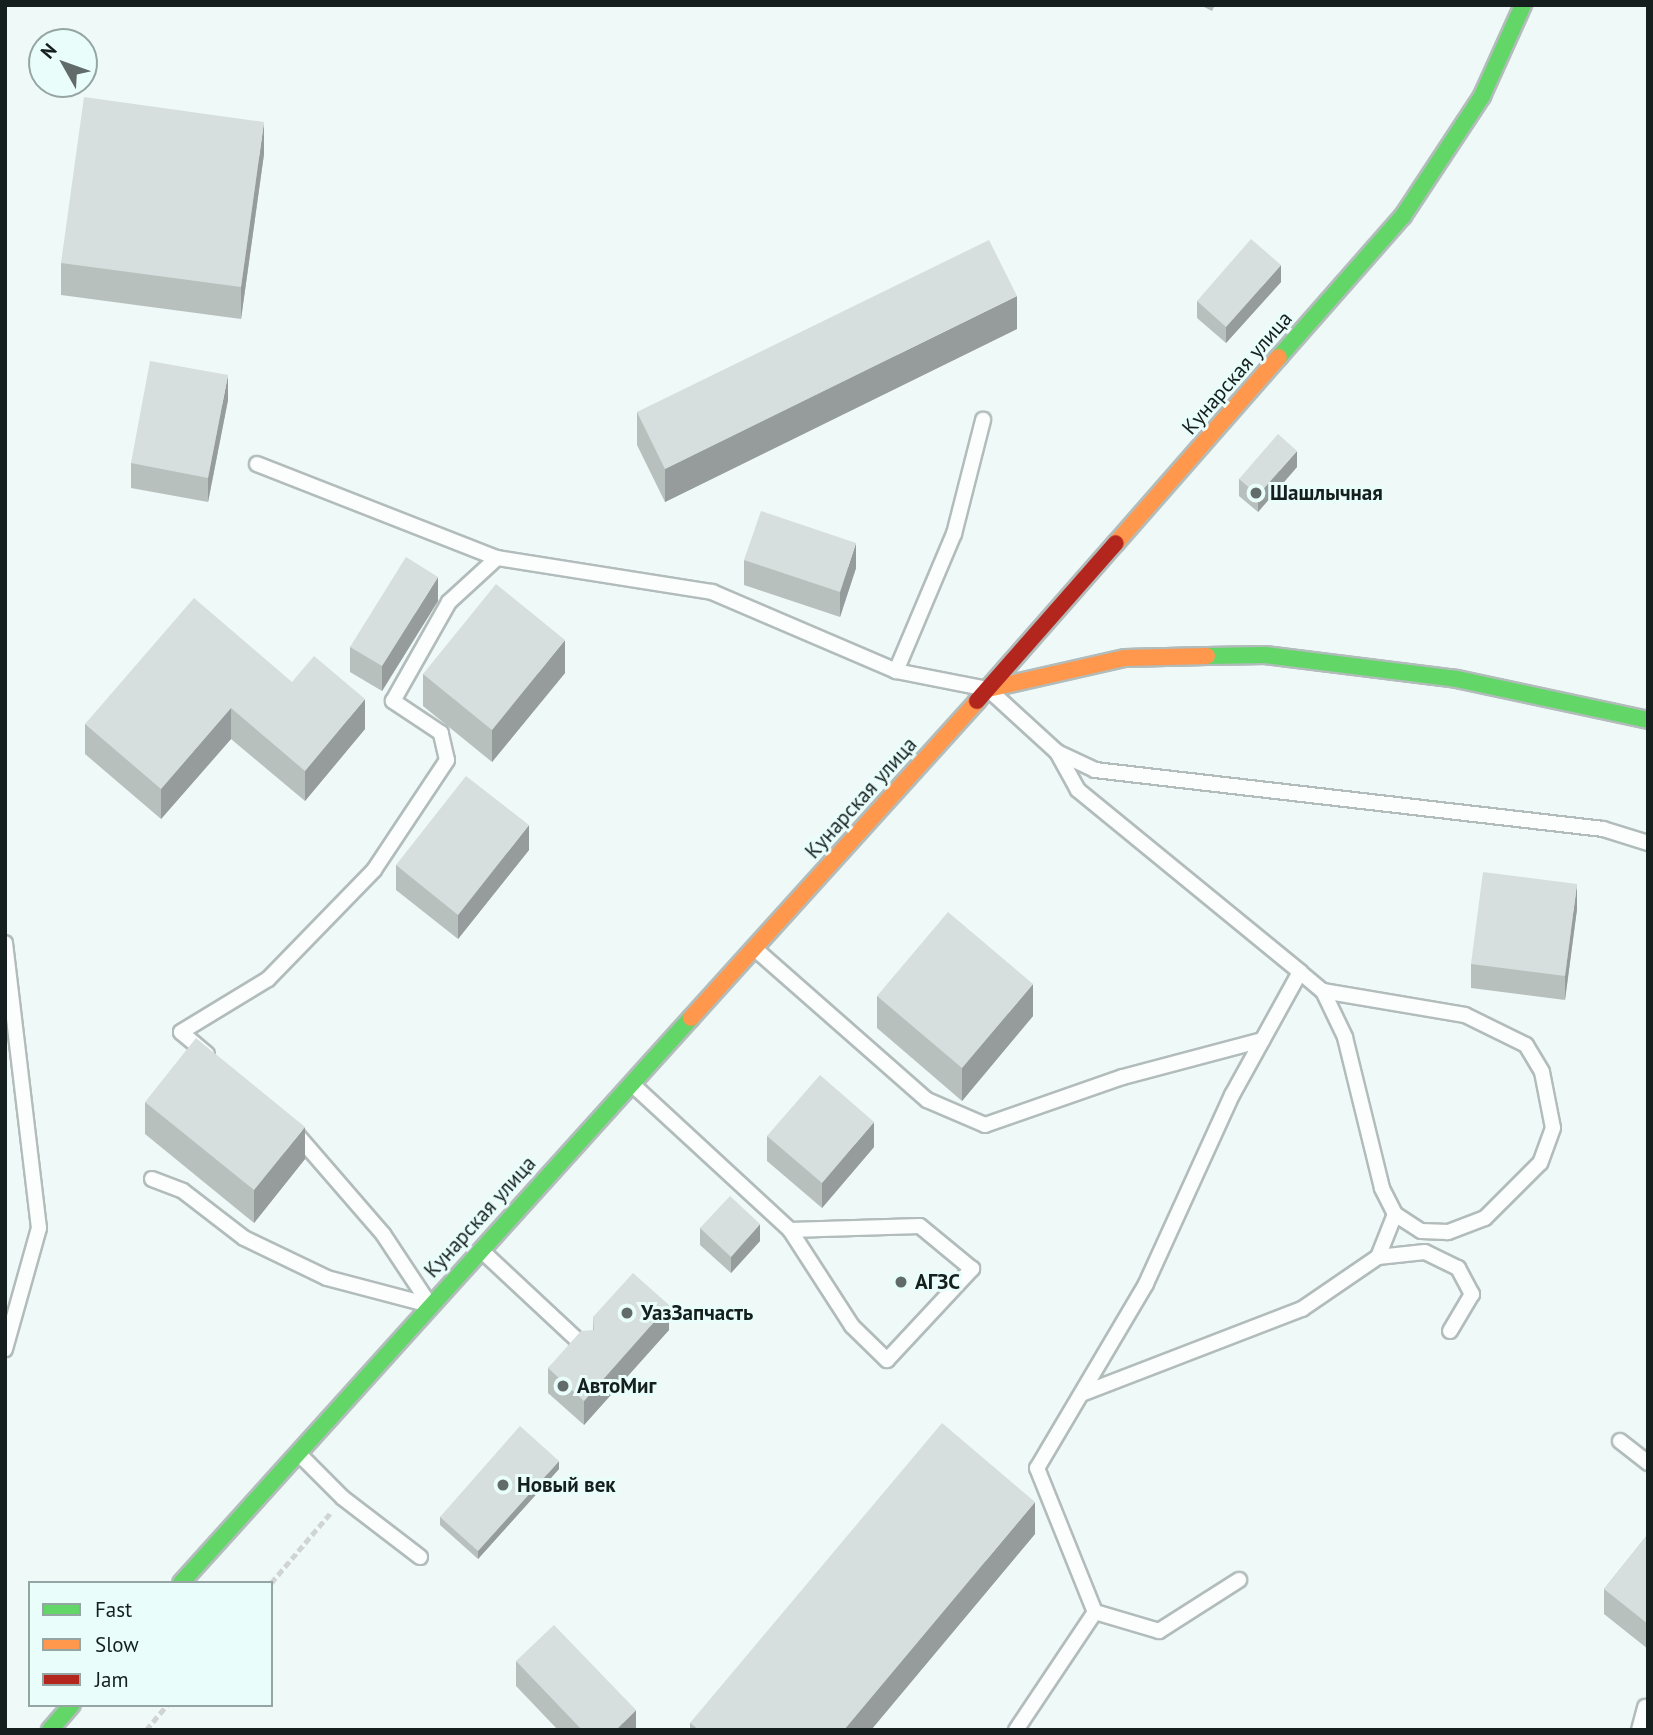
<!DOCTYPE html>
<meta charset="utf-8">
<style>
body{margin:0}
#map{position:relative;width:1653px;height:1735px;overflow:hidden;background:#eef9f8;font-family:"PT Sans",sans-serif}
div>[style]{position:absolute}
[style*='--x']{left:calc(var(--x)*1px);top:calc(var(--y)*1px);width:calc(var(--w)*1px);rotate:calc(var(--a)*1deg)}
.path>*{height:4.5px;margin-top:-2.25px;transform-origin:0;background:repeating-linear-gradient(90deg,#d1d4d4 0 7px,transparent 0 10.5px)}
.roads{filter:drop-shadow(2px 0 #b2bcbb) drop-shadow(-2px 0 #b2bcbb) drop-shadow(0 2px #b2bcbb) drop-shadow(0 -2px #b2bcbb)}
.lane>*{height:14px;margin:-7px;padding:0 7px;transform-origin:7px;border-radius:7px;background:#fcfefe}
.fast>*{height:16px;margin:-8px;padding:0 8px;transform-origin:8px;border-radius:8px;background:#63d668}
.slow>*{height:16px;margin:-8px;padding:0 8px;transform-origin:8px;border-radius:8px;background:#ff974d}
.jam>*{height:16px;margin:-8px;padding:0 8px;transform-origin:8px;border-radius:8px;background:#b3261e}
.wall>*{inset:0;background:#b8c0be}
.shaded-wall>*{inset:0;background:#969c9b}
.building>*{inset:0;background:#d6dfdd}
.dots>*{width:19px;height:19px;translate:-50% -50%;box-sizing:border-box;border:4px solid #e9fefb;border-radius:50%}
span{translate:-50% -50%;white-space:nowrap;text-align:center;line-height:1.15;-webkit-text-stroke:6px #e9fefb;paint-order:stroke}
.street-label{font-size:21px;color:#151f1e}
.poi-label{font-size:21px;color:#151f1e;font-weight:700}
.left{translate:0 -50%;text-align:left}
.frame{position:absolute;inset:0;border:7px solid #151f1e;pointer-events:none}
.legend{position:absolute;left:28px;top:1581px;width:245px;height:126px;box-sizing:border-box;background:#e9fefb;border:2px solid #94a5a3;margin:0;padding:9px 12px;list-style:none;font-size:21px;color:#151f1e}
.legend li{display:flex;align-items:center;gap:14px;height:35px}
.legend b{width:35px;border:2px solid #94a5a3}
.north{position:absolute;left:28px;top:28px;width:70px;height:70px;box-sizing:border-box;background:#e9fefb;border:2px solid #94a5a3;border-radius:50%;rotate:310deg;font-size:19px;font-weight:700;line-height:28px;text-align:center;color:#151f1e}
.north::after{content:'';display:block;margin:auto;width:24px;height:32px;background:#616b6a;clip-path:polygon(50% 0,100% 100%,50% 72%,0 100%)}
</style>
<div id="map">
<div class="path">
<div style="--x:271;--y:1583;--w:94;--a:-49.7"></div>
<div style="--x:146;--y:1730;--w:33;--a:-50"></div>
</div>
<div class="roads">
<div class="lane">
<div style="--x:257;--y:464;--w:258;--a:21.4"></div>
<div style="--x:497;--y:558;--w:218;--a:9"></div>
<div style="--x:712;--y:592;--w:200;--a:23.2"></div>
<div style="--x:896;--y:671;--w:94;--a:11.1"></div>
<div style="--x:988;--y:689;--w:93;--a:42.4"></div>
<div style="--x:1057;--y:752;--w:42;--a:25.3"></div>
<div style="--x:1095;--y:770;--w:511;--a:6.62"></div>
<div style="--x:1603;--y:829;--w:47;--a:17.3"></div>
<div style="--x:896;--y:671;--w:149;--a:-67.1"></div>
<div style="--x:954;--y:534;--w:118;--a:-75.7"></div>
<div style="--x:1057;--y:752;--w:43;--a:61.1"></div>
<div style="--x:1078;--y:790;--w:287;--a:39.3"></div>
<div style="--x:1300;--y:972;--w:141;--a:118.9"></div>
<div style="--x:1232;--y:1095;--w:208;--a:114.5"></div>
<div style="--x:1146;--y:1284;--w:214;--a:120.6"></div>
<div style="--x:1037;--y:1468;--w:155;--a:68.1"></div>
<div style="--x:1095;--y:1612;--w:67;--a:16.5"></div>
<div style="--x:1159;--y:1631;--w:95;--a:-32.5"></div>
<div style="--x:5;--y:943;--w:287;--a:83.2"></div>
<div style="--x:39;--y:1228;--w:126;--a:105.7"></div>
<div style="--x:754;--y:948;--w:230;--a:41.3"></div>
<div style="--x:927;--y:1100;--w:63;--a:23.3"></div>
<div style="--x:985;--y:1125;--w:146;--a:-19.2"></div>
<div style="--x:1123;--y:1077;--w:144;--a:-14.9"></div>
<div style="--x:1300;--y:972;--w:30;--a:40"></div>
<div style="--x:1323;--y:991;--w:144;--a:9.6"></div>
<div style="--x:1465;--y:1015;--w:68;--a:26.2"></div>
<div style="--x:1526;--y:1045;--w:31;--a:59"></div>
<div style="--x:1542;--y:1072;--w:57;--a:78.9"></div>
<div style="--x:1553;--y:1128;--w:37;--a:110"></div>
<div style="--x:1540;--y:1163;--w:78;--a:135"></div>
<div style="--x:1485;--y:1218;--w:40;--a:159"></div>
<div style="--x:1448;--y:1232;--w:27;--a:-178"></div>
<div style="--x:1421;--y:1231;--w:31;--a:-147"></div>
<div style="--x:1395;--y:1214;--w:29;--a:-117"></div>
<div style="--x:1382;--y:1188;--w:155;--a:-103.8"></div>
<div style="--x:1345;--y:1037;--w:51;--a:-115.6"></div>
<div style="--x:207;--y:1054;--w:34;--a:-140"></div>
<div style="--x:181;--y:1032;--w:102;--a:-31.3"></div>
<div style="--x:268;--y:979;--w:152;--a:-45.8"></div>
<div style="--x:374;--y:870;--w:132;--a:-56.4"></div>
<div style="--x:447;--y:760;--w:28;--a:-103"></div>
<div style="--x:441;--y:733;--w:58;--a:-146.3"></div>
<div style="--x:393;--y:701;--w:114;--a:-60.5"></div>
<div style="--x:449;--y:602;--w:65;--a:-42.5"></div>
<div style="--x:633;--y:1085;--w:214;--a:42.7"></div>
<div style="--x:790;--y:1230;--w:114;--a:57.1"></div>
<div style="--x:852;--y:1326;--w:49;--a:44.2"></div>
<div style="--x:887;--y:1360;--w:125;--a:-47"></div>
<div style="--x:972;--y:1269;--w:67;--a:-140.4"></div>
<div style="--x:920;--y:1226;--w:130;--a:178.2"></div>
<div style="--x:152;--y:1179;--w:33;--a:21"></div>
<div style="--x:183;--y:1191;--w:77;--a:37.6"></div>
<div style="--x:244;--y:1238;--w:92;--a:25.7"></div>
<div style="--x:327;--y:1278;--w:106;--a:14.7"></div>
<div style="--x:430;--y:1305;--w:85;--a:-123.5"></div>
<div style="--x:383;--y:1234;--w:138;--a:-130.9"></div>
<div style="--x:483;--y:1252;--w:142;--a:43"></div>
<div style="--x:1378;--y:1257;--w:46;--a:-68.4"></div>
<div style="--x:1084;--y:1393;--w:234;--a:-21.1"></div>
<div style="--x:1302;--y:1309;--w:92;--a:-34.4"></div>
<div style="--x:1378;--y:1257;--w:47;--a:-6.1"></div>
<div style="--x:1425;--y:1252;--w:37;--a:26"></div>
<div style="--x:1458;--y:1268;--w:30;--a:62"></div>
<div style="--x:1472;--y:1294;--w:43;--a:120.7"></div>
<div style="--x:1620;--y:1441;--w:36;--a:38"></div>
<div style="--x:299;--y:1454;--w:62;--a:45"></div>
<div style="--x:343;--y:1498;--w:97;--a:37.5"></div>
<div style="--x:1016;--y:1730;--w:142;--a:-56.2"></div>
<div style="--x:1639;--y:1730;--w:24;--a:-75"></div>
</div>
<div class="fast">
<div style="--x:1279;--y:357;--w:188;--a:-48.7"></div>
<div style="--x:1403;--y:216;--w:144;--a:-56.6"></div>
<div style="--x:1482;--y:96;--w:100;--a:-65.7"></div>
<div style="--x:1207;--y:656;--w:58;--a:-1"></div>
<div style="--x:1265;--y:655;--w:193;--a:7.1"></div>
<div style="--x:1457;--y:679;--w:195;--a:12.1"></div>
<div style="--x:181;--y:1583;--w:761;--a:-47.93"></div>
<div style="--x:50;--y:1730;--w:33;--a:-49"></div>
</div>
<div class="slow">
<div style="--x:1116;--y:543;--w:247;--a:-48.8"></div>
<div style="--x:988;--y:689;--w:140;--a:-12.8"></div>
<div style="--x:1125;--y:658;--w:82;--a:-1.4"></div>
<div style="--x:691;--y:1018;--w:427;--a:-47.9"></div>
</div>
<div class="jam">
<div style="--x:977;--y:701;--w:210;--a:-48.7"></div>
</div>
</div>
<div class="wall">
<div style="clip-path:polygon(1200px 5px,1215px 5px,1212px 11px)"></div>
<div style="clip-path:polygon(264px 154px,241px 319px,61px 295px,61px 263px)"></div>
<div style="clip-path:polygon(1281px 282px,1226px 343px,1197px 318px,1197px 301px)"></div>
<div style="clip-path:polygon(1017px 329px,665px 502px,637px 445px,637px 412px)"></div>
<div style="clip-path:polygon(228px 400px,208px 502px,131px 488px,131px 463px)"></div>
<div style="clip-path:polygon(1297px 467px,1258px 512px,1239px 496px,1239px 479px)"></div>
<div style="clip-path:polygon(744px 560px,856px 568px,840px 617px,744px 585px)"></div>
<div style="clip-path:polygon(438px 601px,382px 691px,350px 672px,350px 647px)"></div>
<div style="clip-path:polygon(565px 673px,492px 762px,423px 706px,423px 674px)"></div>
<div style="clip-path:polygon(292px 682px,365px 729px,305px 801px,231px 739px,161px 819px,85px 754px,85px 724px)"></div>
<div style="clip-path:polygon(529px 850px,458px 939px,396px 890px,396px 865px)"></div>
<div style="clip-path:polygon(1577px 909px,1565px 1000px,1471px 988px,1471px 964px)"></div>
<div style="clip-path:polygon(877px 996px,1033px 1016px,962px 1101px,877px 1028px)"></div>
<div style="clip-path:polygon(145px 1102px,305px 1159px,254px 1223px,145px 1134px)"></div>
<div style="clip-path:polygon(767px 1136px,874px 1147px,822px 1208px,767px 1161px)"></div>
<div style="clip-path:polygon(700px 1228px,760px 1241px,731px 1273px,700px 1245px)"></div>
<div style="clip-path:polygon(593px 1317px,669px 1330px,584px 1425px,548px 1393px,548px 1368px,593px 1330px)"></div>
<div style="clip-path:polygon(559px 1469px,478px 1559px,440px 1525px,440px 1517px)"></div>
<div style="clip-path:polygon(1035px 1534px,871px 1730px,690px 1730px,690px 1723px)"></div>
<div style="clip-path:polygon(1648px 1534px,1648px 1649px,1604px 1614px,1604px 1589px)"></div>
<div style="clip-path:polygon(516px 1661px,636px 1730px,558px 1730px,516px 1686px)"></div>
</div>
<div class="shaded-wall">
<div style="clip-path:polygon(264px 122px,264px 154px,241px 319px,241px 287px)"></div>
<div style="clip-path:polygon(1281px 265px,1281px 282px,1226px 343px,1226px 327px)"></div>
<div style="clip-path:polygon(1017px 296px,1017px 329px,665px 502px,665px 469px)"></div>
<div style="clip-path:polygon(228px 375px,228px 400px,208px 502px,208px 478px)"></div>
<div style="clip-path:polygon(1297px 451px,1297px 467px,1258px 512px,1258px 495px)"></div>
<div style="clip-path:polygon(856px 543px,856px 568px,840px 617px,840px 592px)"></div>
<div style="clip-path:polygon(438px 577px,438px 601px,382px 691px,382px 666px)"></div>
<div style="clip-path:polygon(565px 640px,565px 673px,492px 762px,492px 730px)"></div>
<div style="clip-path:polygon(365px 699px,365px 729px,305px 801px,305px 771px)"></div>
<div style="clip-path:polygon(231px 708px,231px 739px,161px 819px,161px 789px)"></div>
<div style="clip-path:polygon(529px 825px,529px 850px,458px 939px,458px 915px)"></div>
<div style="clip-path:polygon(1577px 884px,1577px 909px,1565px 1000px,1565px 976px)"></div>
<div style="clip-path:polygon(1033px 984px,1033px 1016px,962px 1101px,962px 1068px)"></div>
<div style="clip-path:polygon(874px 1122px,874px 1147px,822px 1208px,822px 1183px)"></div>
<div style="clip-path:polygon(305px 1127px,305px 1159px,254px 1223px,254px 1190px)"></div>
<div style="clip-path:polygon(760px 1224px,760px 1241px,731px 1273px,731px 1257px)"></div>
<div style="clip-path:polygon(669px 1305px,669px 1330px,584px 1425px,584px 1401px)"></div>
<div style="clip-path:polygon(559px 1461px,559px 1469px,478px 1559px,478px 1551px)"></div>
<div style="clip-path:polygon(1035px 1502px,1035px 1534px,871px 1730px,844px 1730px)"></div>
<div style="clip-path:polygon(636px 1710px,636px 1730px,616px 1730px)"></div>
</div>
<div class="building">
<div style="clip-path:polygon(84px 97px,264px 122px,241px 287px,61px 263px)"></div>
<div style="clip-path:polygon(1251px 239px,1281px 265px,1226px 327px,1197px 301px)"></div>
<div style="clip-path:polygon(989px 240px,1017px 296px,665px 469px,637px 412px)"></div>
<div style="clip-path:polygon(150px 361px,228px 375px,208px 478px,131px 463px)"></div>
<div style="clip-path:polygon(1278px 434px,1297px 451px,1258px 495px,1239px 479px)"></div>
<div style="clip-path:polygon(761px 511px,856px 543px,840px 592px,744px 560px)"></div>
<div style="clip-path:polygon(406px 557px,438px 577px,382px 666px,350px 647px)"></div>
<div style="clip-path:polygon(496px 584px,565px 640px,492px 730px,423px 674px)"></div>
<div style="clip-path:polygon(194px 598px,292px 682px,314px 656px,365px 699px,305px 771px,231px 708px,161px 789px,85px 724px)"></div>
<div style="clip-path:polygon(466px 776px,529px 825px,458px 915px,396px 865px)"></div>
<div style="clip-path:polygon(1483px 872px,1577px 884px,1565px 976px,1471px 964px)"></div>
<div style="clip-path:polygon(948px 912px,1033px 984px,962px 1068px,877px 996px)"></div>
<div style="clip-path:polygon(196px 1038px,305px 1127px,254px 1190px,145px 1102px)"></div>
<div style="clip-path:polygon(820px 1075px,874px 1122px,822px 1183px,767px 1136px)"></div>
<div style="clip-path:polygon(730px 1196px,760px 1224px,731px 1257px,700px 1228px)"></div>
<div style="clip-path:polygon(633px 1273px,669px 1305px,584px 1401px,548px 1368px,581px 1331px,594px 1330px,593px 1317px)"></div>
<div style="clip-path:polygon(942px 1423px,1035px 1502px,844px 1730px,699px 1730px,690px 1723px)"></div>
<div style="clip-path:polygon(520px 1426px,559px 1461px,478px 1551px,440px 1517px)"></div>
<div style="clip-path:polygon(1648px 1534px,1648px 1624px,1604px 1589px)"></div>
<div style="clip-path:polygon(554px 1625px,636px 1710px,616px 1730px,582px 1730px,516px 1661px)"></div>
</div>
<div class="dots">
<div style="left:1256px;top:493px;background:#616b6a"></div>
<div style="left:901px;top:1282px;background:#616b6a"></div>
<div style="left:627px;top:1313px;background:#616b6a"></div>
<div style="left:563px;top:1386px;background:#616b6a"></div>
<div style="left:503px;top:1485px;background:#616b6a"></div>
</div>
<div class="street-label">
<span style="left:1237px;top:373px;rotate:-49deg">Кунарская улица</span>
<span style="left:861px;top:798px;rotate:-48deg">Кунарская улица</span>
<span style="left:480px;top:1217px;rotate:-48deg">Кунарская улица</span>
</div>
<div class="poi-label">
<span class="left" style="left:1270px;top:493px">Шашлычная</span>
<span class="left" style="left:915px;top:1282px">АГЗС</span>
<span class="left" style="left:641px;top:1313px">УазЗапчасть</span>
<span class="left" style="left:577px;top:1386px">АвтоМиг</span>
<span class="left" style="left:517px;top:1485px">Новый век</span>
</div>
<div class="frame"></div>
<ul class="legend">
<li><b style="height:9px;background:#63d668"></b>Fast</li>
<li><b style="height:9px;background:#ff974d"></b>Slow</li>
<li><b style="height:9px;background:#b3261e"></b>Jam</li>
</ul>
<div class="north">N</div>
</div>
